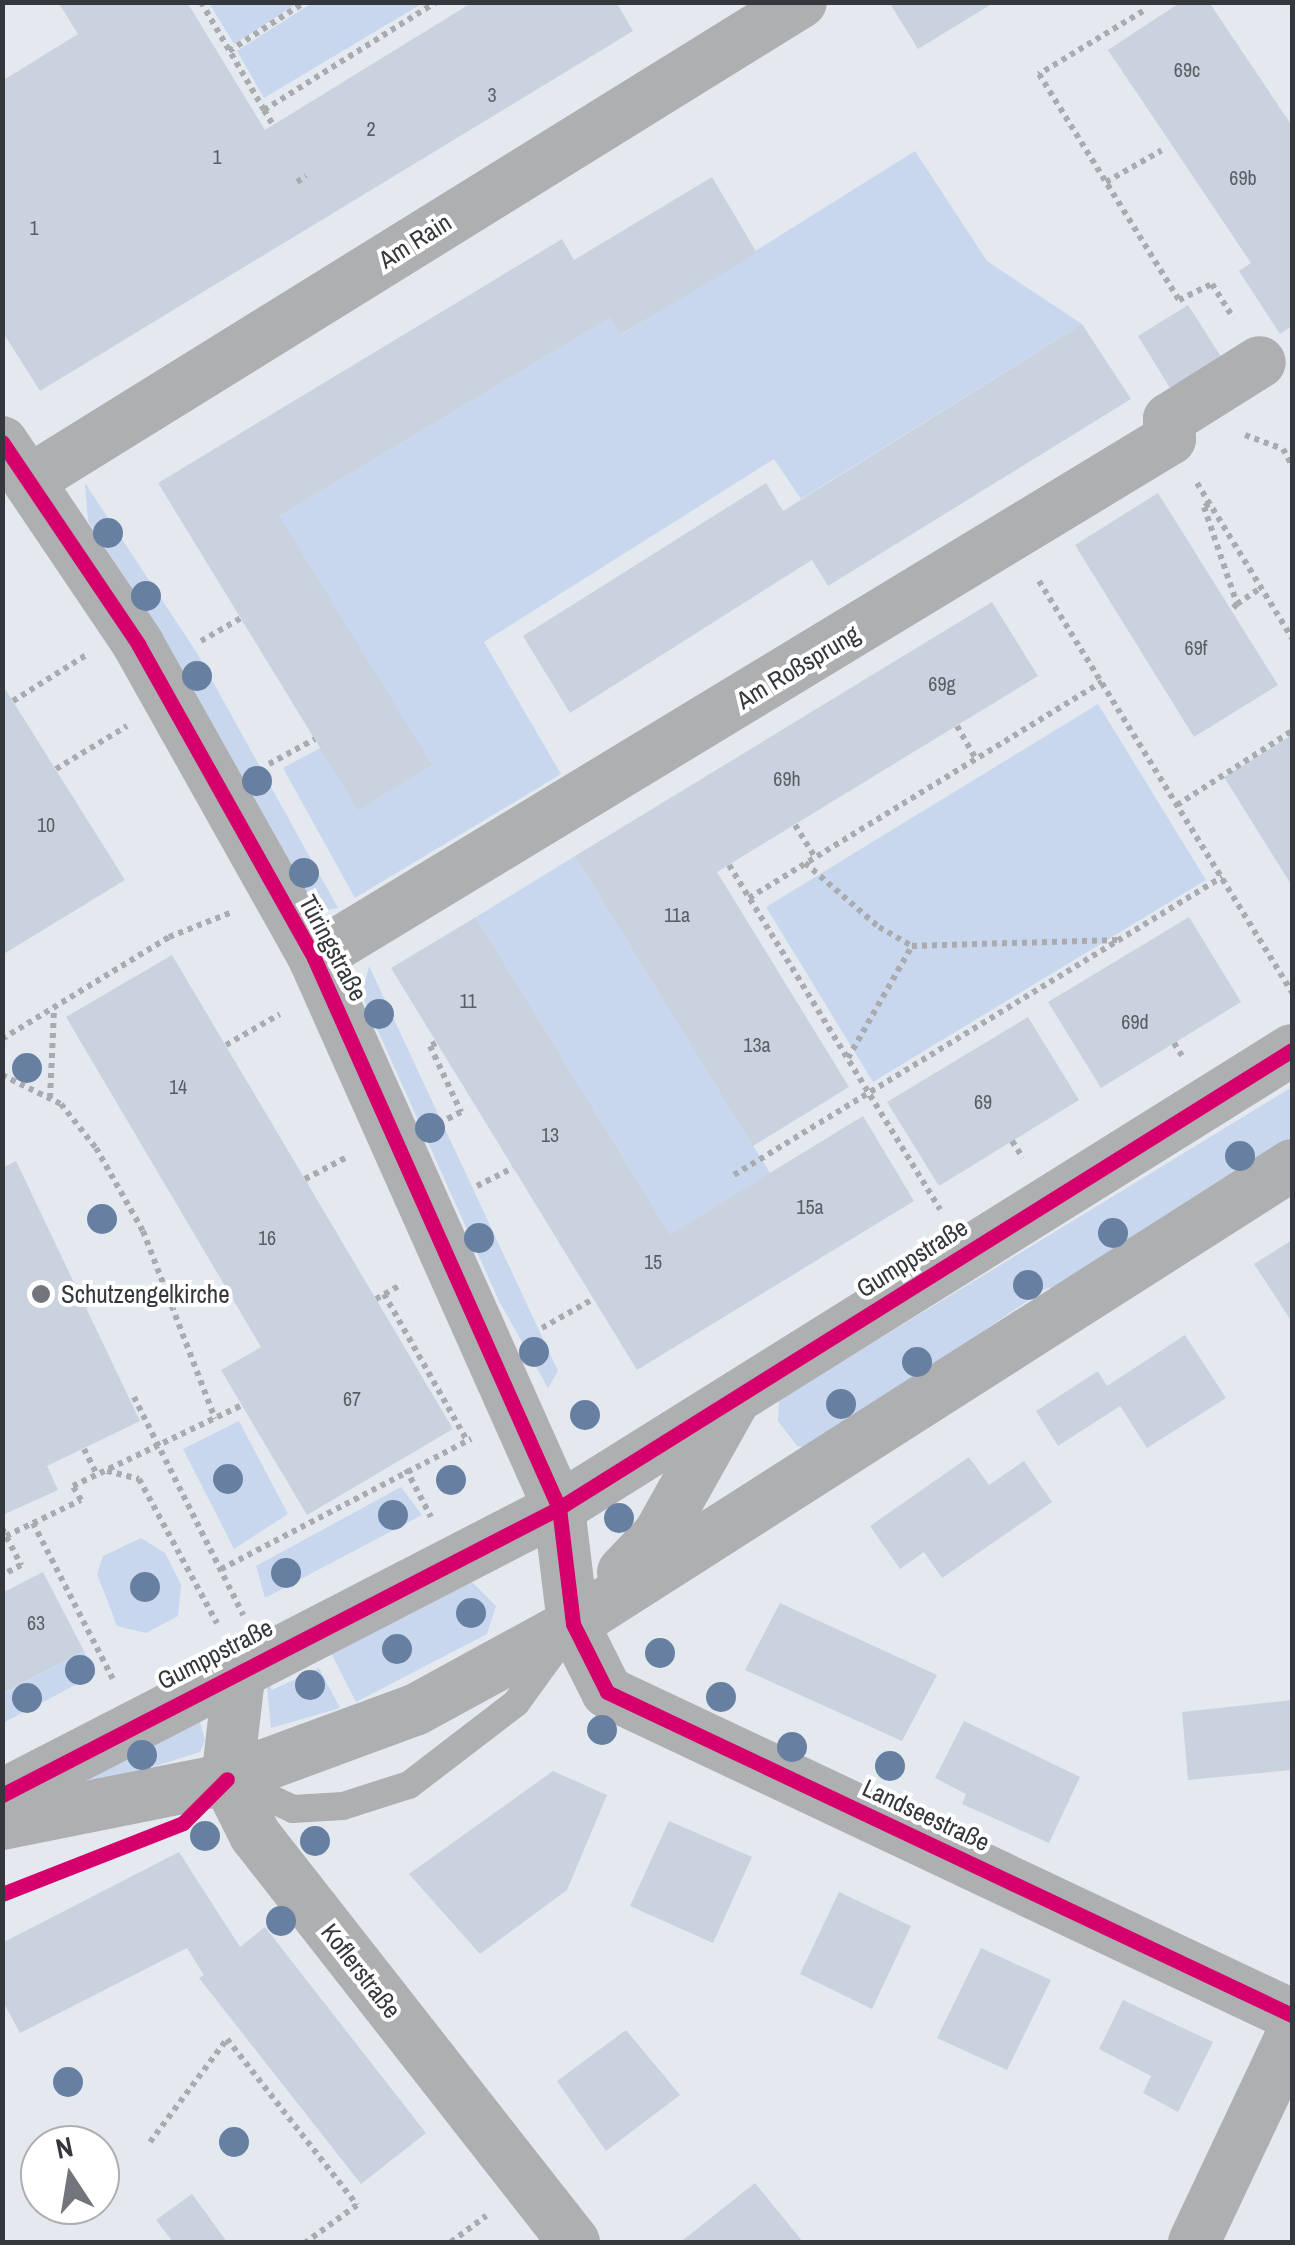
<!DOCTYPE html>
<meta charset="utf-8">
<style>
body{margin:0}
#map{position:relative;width:1295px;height:2245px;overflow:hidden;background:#e4e9f0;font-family:"Archivo Narrow",sans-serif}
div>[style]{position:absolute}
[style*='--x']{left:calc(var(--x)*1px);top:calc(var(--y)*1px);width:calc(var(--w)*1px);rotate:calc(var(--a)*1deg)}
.green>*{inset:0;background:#c8d7ed}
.building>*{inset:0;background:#c9d2de}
.path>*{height:6px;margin-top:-3px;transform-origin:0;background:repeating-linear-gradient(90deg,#a9abae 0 5px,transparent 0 10px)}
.lane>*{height:28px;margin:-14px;padding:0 14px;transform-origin:14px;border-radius:14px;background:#aeafb1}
.street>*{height:52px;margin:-26px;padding:0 26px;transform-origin:26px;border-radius:26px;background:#aeafb1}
.cycleway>*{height:15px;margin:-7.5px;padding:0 7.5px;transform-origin:7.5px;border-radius:7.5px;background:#d6006c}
.trees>*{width:30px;height:30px;margin:-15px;border-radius:50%;background:#6780a1}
.dots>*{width:28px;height:28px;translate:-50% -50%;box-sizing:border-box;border:5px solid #fff;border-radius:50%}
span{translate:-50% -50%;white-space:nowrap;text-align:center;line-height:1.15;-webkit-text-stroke:8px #fff;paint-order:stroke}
.number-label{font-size:20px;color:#595e64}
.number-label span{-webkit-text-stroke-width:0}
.street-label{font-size:25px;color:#34373c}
.poi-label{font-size:25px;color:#34373c}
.left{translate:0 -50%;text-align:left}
.frame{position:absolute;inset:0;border:5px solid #34373c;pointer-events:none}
.north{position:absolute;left:20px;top:2125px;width:100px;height:100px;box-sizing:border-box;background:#fff;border:2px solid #aeafb1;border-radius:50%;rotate:348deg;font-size:28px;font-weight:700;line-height:40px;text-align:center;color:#34373c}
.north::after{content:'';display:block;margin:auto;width:35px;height:45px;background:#72757b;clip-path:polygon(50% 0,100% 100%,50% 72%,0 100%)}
</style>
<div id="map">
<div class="green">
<div style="clip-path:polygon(209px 3px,298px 3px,234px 44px)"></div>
<div style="clip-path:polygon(312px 3px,312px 2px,423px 3px,264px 98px,237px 51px)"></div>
<div style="clip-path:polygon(915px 151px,987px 261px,1082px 324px,801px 499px,774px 459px,484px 642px,561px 774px,355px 898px,283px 768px,320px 748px,279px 516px,610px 318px,621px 335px)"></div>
<div style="clip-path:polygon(85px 483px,197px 653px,338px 908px,325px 910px,312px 901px,174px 655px,88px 521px)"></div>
<div style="clip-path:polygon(1098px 704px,1206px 880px,873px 1082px,766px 907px)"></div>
<div style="clip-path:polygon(575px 856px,770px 1173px,670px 1234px,476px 917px)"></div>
<div style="clip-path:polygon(369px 966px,558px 1371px,548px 1388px,499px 1301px,362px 995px)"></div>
<div style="clip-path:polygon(1292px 1087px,1292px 1150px,1077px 1282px,1045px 1289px,811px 1448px,797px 1446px,778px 1421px,779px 1400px)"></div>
<div style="clip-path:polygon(239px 1421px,288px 1514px,234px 1549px,183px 1449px)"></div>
<div style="clip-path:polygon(401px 1487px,422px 1515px,265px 1598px,256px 1566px)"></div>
<div style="clip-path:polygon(141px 1538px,165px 1553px,181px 1584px,178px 1616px,146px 1633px,117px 1626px,97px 1574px,103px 1556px)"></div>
<div style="clip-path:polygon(469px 1579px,496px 1606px,487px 1634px,356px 1702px,328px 1647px)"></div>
<div style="clip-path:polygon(84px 1651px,96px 1674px,3px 1723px,3px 1694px)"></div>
<div style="clip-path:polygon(319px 1668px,340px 1708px,271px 1728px,266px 1678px,272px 1690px)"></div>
<div style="clip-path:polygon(199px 1718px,205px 1741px,200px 1752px,92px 1786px,84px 1770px)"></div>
</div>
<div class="building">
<div style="clip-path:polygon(58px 2px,187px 2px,265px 130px,473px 2px,616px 2px,633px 31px,40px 391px,2px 331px,2px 81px,78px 34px)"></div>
<div style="clip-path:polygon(889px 2px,995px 2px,918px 49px)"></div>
<div style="clip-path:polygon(1181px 2px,1209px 2px,1292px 126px,1292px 326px,1280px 334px,1239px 271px,1251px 263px,1108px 50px)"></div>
<div style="clip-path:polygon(712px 177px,757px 253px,620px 335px,610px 318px,279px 516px,432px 765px,358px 810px,158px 483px,562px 239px,574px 260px)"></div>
<div style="clip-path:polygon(1188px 305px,1229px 369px,1178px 401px,1138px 336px)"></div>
<div style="clip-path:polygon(1082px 324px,1131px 399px,828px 586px,812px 560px,570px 713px,523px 636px,766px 483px,783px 511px)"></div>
<div style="clip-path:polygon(1158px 493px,1278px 685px,1194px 737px,1075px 545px)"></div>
<div style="clip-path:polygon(992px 602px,1038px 676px,717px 872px,849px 1087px,753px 1146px,575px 856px)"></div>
<div style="clip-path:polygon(2px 684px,125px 880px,2px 955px)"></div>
<div style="clip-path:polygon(1292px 735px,1292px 886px,1224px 777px)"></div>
<div style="clip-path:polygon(476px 917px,670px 1234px,863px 1116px,914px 1201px,637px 1370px,391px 968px)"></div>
<div style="clip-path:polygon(1189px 917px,1241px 1002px,1101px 1088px,1048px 1002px)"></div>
<div style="clip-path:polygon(172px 955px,453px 1429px,307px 1515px,221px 1370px,261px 1347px,66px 1017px)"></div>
<div style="clip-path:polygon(1028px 1017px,1079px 1100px,939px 1186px,887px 1102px)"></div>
<div style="clip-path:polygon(16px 1161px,140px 1421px,47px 1466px,58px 1490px,5px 1514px,2px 1168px)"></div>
<div style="clip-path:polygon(1292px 1240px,1292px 1322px,1254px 1264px)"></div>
<div style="clip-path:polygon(1185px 1335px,1226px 1398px,1147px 1448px,1120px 1406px,1058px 1446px,1036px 1411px,1098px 1371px,1107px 1386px)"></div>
<div style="clip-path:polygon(969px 1457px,989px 1485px,1024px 1461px,1052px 1502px,942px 1578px,924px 1552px,900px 1569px,870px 1526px)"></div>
<div style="clip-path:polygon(43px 1572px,84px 1651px,2px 1694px,2px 1593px)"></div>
<div style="clip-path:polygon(780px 1603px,937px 1675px,902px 1741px,745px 1670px)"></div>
<div style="clip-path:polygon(1292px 1700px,1292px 1770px,1188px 1780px,1182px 1712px)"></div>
<div style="clip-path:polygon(964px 1721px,1080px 1777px,1049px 1843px,962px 1804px,966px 1794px,935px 1778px)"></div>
<div style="clip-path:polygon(553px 1771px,607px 1795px,567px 1890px,480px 1954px,409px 1874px)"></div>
<div style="clip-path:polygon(669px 1821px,752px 1857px,713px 1943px,630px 1906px)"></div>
<div style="clip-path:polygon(179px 1852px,240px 1947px,265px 1927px,426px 2133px,361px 2184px,199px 1978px,204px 1975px,187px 1948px,20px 2033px,2px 2000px,2px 1943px)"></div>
<div style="clip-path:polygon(839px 1892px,911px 1926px,872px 2009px,800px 1974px)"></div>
<div style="clip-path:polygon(981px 1948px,1051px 1980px,1007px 2070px,937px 2038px)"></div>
<div style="clip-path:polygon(1123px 2000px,1213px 2042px,1178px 2112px,1143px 2093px,1151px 2076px,1099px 2049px)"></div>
<div style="clip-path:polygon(626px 2030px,680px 2095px,606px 2151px,557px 2081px)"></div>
<div style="clip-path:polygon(755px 2183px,803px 2242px,686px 2242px,683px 2240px)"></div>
<div style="clip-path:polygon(192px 2194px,227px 2242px,173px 2242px,156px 2220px)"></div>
</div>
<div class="path">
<div style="--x:201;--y:2;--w:125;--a:59.7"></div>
<div style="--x:264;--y:110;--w:203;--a:-32.1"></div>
<div style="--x:1143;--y:11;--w:122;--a:148.8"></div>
<div style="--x:1039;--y:74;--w:266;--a:58.2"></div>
<div style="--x:1179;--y:300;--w:37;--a:-26"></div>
<div style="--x:1212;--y:284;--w:40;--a:58"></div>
<div style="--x:229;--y:51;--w:90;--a:-32.8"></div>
<div style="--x:264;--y:110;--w:17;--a:59"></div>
<div style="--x:297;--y:182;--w:11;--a:-34"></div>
<div style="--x:1106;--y:182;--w:64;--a:-29.7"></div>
<div style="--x:1245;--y:435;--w:40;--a:20.2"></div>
<div style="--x:1283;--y:449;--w:18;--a:61"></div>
<div style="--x:1197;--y:483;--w:182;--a:58.5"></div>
<div style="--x:1209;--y:504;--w:6;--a:149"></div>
<div style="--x:1204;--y:507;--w:102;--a:71.2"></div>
<div style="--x:1237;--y:604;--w:8;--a:135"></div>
<div style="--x:1039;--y:581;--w:483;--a:58.4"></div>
<div style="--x:1237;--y:604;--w:29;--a:-34"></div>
<div style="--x:201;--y:641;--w:46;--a:-29.9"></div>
<div style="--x:13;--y:701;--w:86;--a:-32.2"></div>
<div style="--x:957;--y:726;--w:38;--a:60"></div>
<div style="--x:269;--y:764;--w:52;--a:-28.5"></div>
<div style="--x:56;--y:769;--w:83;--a:-31.2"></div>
<div style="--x:1177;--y:805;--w:137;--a:-32.8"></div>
<div style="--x:795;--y:825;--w:38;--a:58"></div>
<div style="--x:805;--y:863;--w:98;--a:40.9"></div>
<div style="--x:879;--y:927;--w:38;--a:30"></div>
<div style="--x:729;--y:865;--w:404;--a:58.5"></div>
<div style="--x:749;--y:898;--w:414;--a:-31.5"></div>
<div style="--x:2;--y:1039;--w:196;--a:-31.4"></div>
<div style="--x:169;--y:937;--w:66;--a:-21.5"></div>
<div style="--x:436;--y:1043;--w:7;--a:153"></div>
<div style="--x:430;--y:1046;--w:73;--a:64.8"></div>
<div style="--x:461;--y:1112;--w:16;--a:153"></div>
<div style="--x:1174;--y:1043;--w:15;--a:58"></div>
<div style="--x:226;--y:1045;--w:62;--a:-29.9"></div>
<div style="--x:848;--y:1058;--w:129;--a:-60.3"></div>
<div style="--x:912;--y:946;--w:206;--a:-1.7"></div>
<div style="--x:2;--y:1075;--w:66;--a:26.2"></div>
<div style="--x:61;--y:1104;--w:56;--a:51.5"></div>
<div style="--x:96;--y:1148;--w:95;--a:60.5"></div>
<div style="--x:143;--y:1231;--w:201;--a:69"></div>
<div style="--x:50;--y:1098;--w:89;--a:-87.4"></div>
<div style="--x:1012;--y:1141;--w:20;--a:57"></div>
<div style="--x:734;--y:1175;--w:572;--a:-31.41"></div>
<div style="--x:305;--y:1179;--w:47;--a:-27.6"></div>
<div style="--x:477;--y:1186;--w:40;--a:-26.6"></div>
<div style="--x:384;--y:1294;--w:169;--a:60.5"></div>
<div style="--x:376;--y:1299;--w:30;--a:-30"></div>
<div style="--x:542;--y:1328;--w:59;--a:-29.6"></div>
<div style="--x:134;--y:1397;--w:244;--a:63.4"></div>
<div style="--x:84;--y:1449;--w:29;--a:63"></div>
<div style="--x:406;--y:1469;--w:54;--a:62.5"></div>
<div style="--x:107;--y:1471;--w:33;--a:14"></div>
<div style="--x:139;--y:1479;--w:164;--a:61.6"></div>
<div style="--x:33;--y:1523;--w:178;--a:62.9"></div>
<div style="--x:2;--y:1528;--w:42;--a:62.8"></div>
<div style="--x:21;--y:1565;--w:21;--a:152"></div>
<div style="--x:6;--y:1536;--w:83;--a:-25.6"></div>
<div style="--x:81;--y:1500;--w:16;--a:-120"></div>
<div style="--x:73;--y:1486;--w:187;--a:-25.6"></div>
<div style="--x:221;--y:1569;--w:282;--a:-27.5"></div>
<div style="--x:150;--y:2142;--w:129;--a:-53.2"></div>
<div style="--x:227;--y:2039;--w:211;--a:51.9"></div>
<div style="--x:357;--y:2205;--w:63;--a:144"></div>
<div style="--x:451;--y:2242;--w:44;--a:-36.6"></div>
</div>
<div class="lane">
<div style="--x:233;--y:1781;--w:66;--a:25"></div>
<div style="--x:293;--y:1809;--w:50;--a:-3.4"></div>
<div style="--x:343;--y:1806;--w:69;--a:-17.7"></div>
<div style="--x:409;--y:1785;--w:135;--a:-37.5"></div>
<div style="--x:516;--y:1703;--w:72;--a:-54.1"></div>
</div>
<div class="street">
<div style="--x:2;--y:442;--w:244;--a:56"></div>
<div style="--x:138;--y:644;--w:360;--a:60.7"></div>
<div style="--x:314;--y:958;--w:602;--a:65.99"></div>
<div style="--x:559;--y:1508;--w:117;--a:83.1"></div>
<div style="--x:573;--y:1624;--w:76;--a:63.4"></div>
<div style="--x:607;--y:1692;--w:757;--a:25.25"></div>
<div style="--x:30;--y:480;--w:907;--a:-31.8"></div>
<div style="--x:314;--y:958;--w:1001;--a:-31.23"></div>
<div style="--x:1170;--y:439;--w:20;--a:-93"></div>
<div style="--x:1169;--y:419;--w:107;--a:-32.1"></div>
<div style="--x:623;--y:1572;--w:52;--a:-46.5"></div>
<div style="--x:659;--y:1534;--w:149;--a:-60.7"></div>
<div style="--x:240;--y:1669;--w:111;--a:96.7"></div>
<div style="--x:227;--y:1779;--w:63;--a:63.4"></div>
<div style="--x:255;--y:1835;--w:517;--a:51.91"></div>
<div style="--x:2;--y:1795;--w:627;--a:-27.26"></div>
<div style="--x:559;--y:1508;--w:864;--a:-32"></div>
<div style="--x:2;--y:1824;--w:229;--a:-11.3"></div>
<div style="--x:227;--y:1779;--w:200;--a:-20.2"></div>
<div style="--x:415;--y:1710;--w:180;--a:-28.6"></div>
<div style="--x:573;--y:1624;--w:853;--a:-32.55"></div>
<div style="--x:1194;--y:2242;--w:229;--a:-64.7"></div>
</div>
<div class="cycleway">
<div style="--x:2;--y:442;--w:244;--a:56"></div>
<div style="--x:138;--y:644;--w:360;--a:60.7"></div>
<div style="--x:314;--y:958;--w:602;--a:65.99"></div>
<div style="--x:559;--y:1508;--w:117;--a:83.1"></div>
<div style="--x:573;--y:1624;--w:76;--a:63.4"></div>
<div style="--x:607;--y:1692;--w:757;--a:25.25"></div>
<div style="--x:2;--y:1795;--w:627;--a:-27.26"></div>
<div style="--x:559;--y:1508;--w:864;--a:-32"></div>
<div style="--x:2;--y:1894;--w:194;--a:-21.4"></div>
<div style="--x:183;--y:1823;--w:62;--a:-45"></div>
</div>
<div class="trees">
<div style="left:108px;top:533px"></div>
<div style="left:146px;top:596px"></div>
<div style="left:197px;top:676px"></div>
<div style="left:257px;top:781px"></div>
<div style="left:304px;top:873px"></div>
<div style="left:379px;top:1014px"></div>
<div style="left:27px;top:1068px"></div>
<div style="left:430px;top:1128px"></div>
<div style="left:1240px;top:1156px"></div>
<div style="left:102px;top:1219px"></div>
<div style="left:1113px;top:1233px"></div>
<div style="left:479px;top:1238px"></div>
<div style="left:1028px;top:1285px"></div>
<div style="left:534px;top:1352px"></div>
<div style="left:917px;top:1362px"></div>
<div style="left:841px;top:1404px"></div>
<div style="left:585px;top:1415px"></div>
<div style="left:228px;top:1479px"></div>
<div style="left:451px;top:1480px"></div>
<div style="left:393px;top:1515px"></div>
<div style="left:619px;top:1518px"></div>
<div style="left:286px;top:1573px"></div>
<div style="left:145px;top:1587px"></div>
<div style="left:471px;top:1613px"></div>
<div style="left:397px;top:1649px"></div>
<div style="left:660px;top:1653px"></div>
<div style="left:80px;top:1670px"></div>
<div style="left:310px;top:1685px"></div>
<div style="left:721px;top:1697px"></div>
<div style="left:27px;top:1698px"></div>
<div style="left:602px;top:1730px"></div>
<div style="left:792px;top:1747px"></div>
<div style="left:142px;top:1755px"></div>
<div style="left:890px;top:1766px"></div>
<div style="left:205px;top:1836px"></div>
<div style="left:315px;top:1841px"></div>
<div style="left:281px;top:1921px"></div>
<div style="left:68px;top:2082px"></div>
<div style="left:234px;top:2142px"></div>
</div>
<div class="dots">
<div style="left:41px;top:1294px;background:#72757b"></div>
</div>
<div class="number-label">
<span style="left:1187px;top:69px">69c</span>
<span style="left:492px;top:94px">3</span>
<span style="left:371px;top:128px">2</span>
<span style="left:217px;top:156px">1</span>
<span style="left:1243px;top:177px">69b</span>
<span style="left:34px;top:227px">1</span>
<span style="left:1196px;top:647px">69f</span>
<span style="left:942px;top:683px">69g</span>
<span style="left:787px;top:778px">69h</span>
<span style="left:46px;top:824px">10</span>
<span style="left:677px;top:914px">11a</span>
<span style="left:468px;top:1000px">11</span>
<span style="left:1135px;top:1021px">69d</span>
<span style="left:757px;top:1044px">13a</span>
<span style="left:178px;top:1086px">14</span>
<span style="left:983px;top:1101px">69</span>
<span style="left:550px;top:1134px">13</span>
<span style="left:810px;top:1206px">15a</span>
<span style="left:267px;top:1237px">16</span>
<span style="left:653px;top:1261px">15</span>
<span style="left:352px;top:1398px">67</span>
<span style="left:36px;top:1622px">63</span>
</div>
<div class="street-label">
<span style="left:415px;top:241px;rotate:-32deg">Am Rain</span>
<span style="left:798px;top:667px;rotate:-31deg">Am Roßsprung</span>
<span style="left:333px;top:948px;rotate:62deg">Türingstraße</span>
<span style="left:912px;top:1258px;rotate:-32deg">Gumppstraße</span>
<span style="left:215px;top:1654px;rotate:-27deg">Gumppstraße</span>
<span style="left:926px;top:1815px;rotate:25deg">Landseestraße</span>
<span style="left:361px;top:1971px;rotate:52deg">Koflerstraße</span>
</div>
<div class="poi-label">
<span class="left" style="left:61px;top:1294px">Schutzengelkirche</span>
</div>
<div class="frame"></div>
<div class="north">N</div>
</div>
